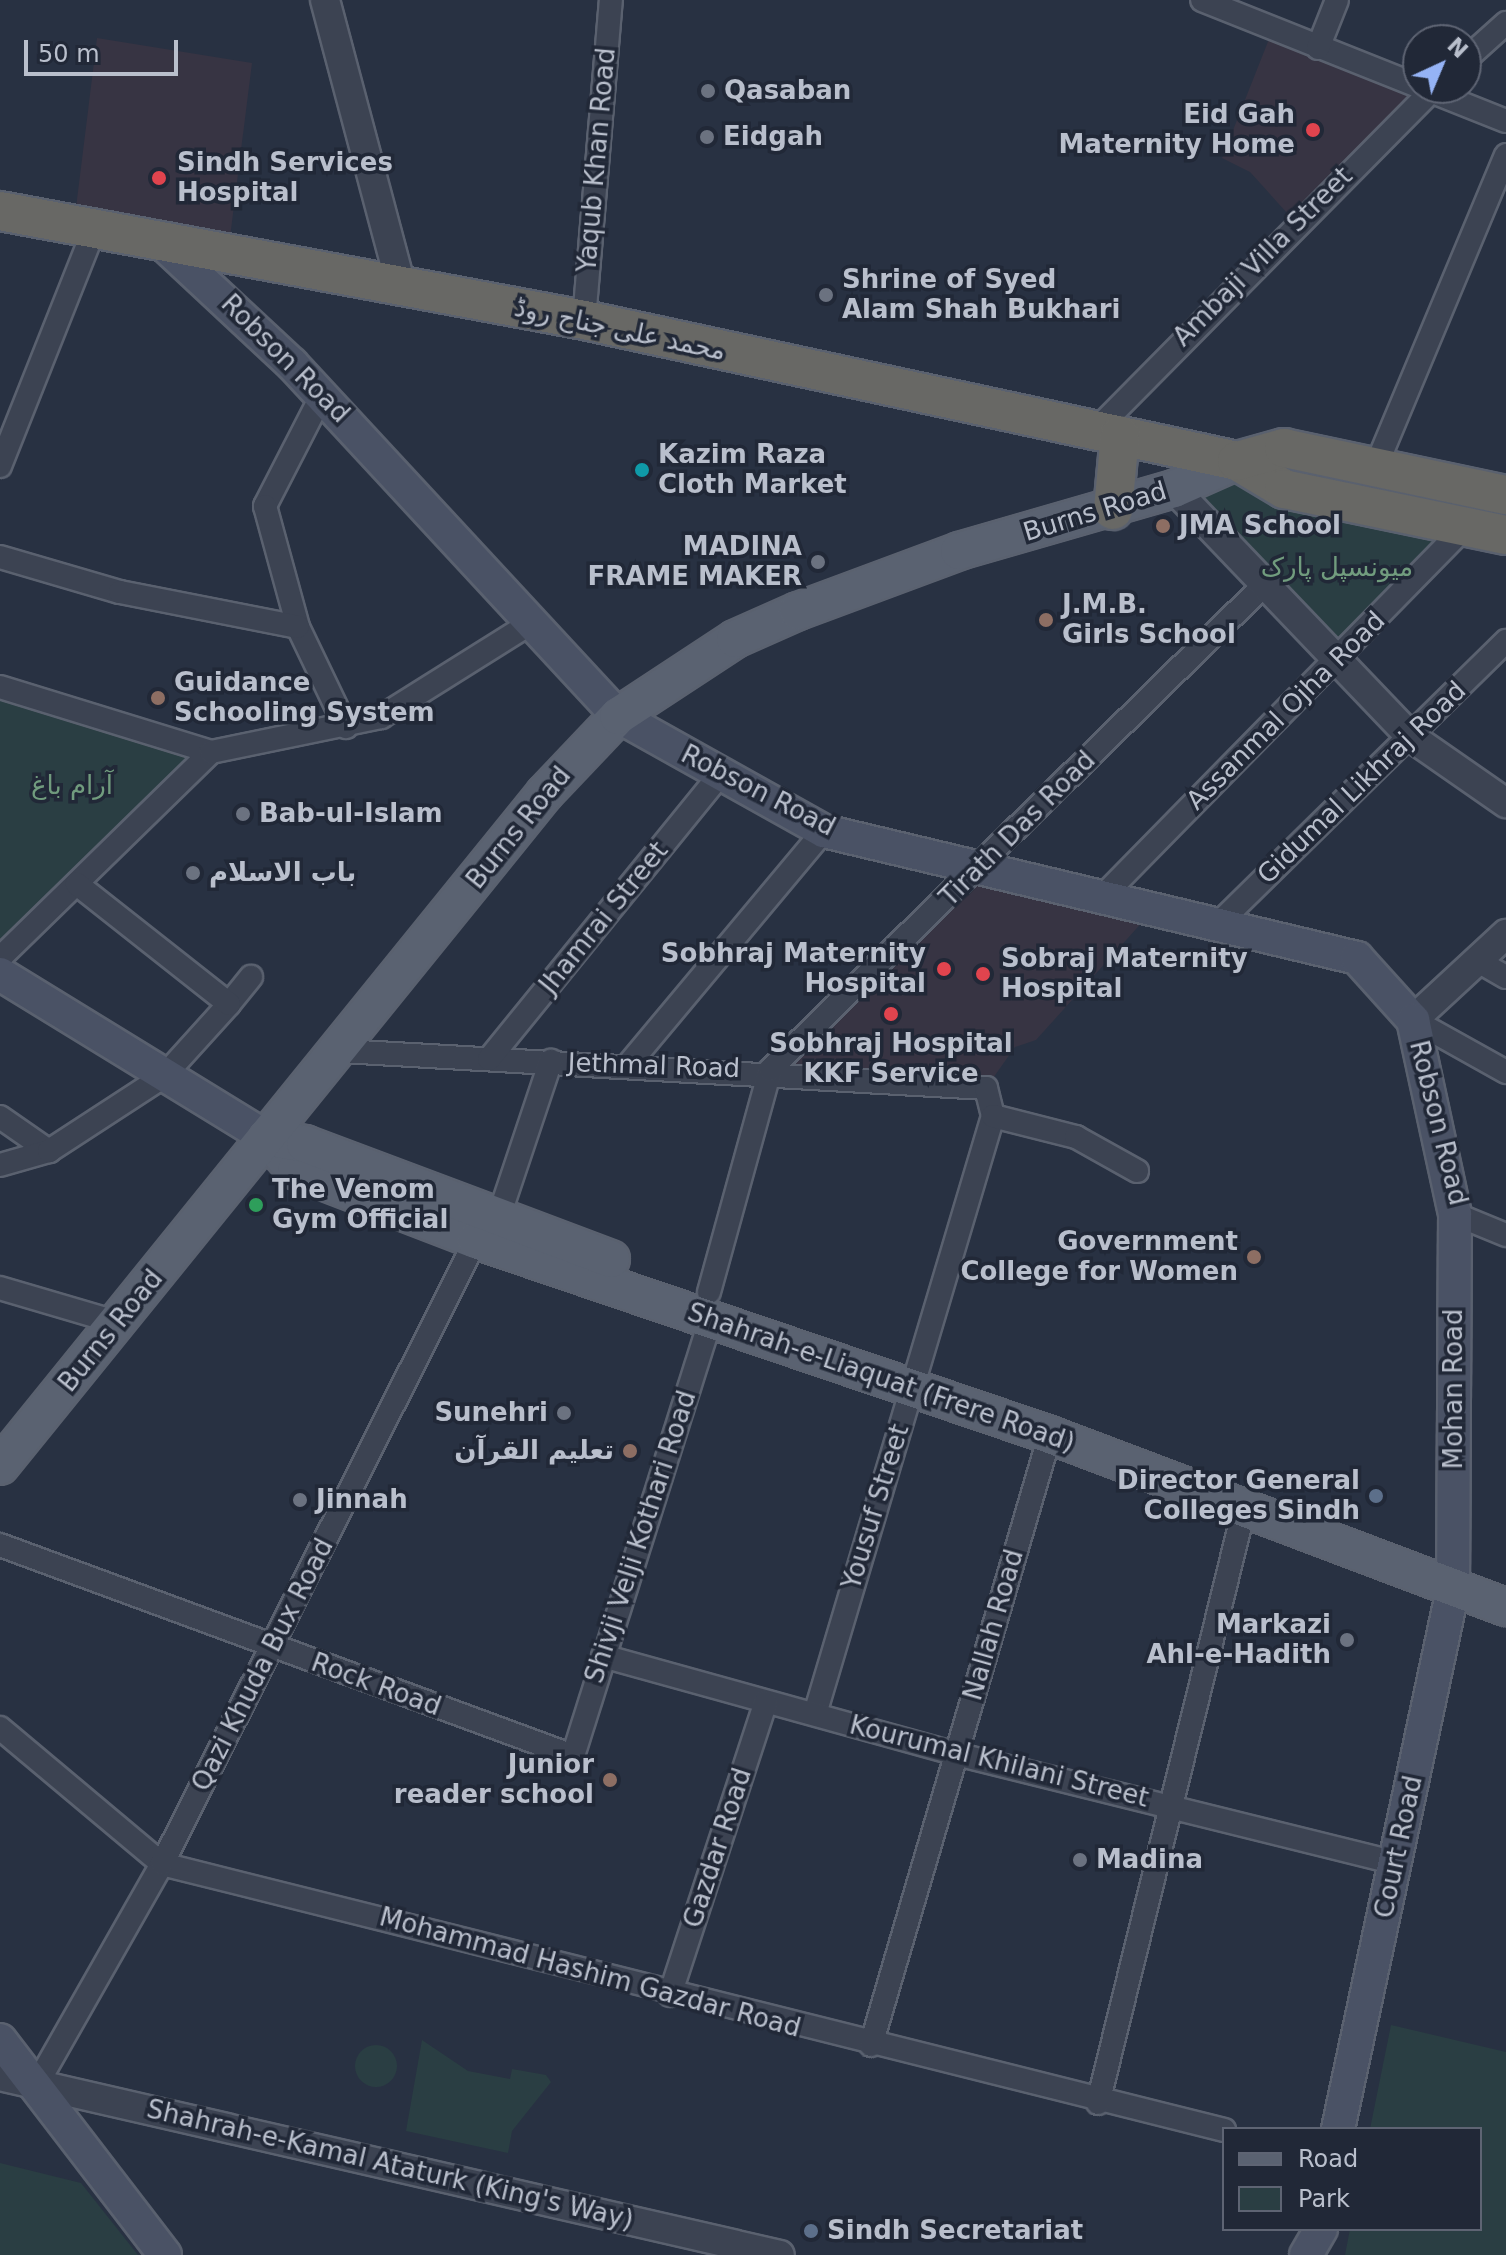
<!DOCTYPE html>
<meta charset="utf-8">
<style>
body{margin:0}
#map{position:relative;width:1506px;height:2255px;overflow:hidden;background:#283142;font-family:"DejaVu Sans","Noto Naskh Arabic",sans-serif}
div>[style]{position:absolute}
[style*='--x']{left:calc(var(--x)*1px);top:calc(var(--y)*1px);width:calc(var(--w)*1px);rotate:calc(var(--a)*1deg)}
.medical>*{inset:0;background:#373443}
.green>*{inset:0;background:#2a3e43}
.round{border-radius:50%}
.roads{filter:drop-shadow(2px 0 #5a616f) drop-shadow(-2px 0 #5a616f) drop-shadow(0 2px #5a616f) drop-shadow(0 -2px #5a616f)}
.minor>*{height:22px;margin:-11px;padding:0 11px;transform-origin:11px;border-radius:11px;background:#3c4352}
.tertiary>*{height:28px;margin:-14px;padding:0 14px;transform-origin:14px;border-radius:14px;background:#3c4352}
.secondary>*{height:32px;margin:-16px;padding:0 16px;transform-origin:16px;border-radius:16px;background:#4a5265}
.primary>*{height:36px;margin:-18px;padding:0 18px;transform-origin:18px;border-radius:18px;background:#5a6271}
.trunk>*{height:38px;margin:-19px;padding:0 19px;transform-origin:19px;border-radius:19px;background:#686865}
.dots>*{width:22px;height:22px;translate:-50% -50%;box-sizing:border-box;border:4px solid #212837;border-radius:50%}
span{translate:-50% -50%;white-space:nowrap;text-align:center;line-height:1.15;-webkit-text-stroke:7px #212837;paint-order:stroke}
.poi-label{font-size:26px;color:#b9bfcc;font-weight:700}
.left{translate:0 -50%;text-align:left}
.right{translate:-100% -50%;text-align:right}
.street-label{font-size:26px;color:#b9bfcc}
.park-label{font-size:26px;color:#719c7e}
.legend{position:absolute;left:1222px;top:2127px;width:260px;height:104px;box-sizing:border-box;background:#212837;border:2px solid #5e6473;margin:0;padding:10px 14px;list-style:none;font-size:24px;color:#b9bfcc}
.legend li{display:flex;align-items:center;gap:16px;height:40px}
.legend b{width:40px;border:2px solid #5e6473}
.north{position:absolute;left:1402px;top:24px;width:80px;height:80px;box-sizing:border-box;background:#212837;border:2px solid #5e6473;border-radius:50%;rotate:44deg;font-size:22px;font-weight:700;line-height:32px;text-align:center;color:#b9bfcc}
.north::after{content:'';display:block;margin:auto;width:28px;height:36px;background:#95b3f5;clip-path:polygon(50% 0,100% 100%,50% 72%,0 100%)}
.scale{position:absolute;left:24px;top:40px;width:154px;height:36px;box-sizing:border-box;border:4px solid #b9bfcc;border-top:0;padding-left:10px;font-size:24px;line-height:28px;white-space:nowrap;color:#b9bfcc;-webkit-text-stroke:6px #212837;paint-order:stroke}
</style>
<div id="map">
<div class="medical">
<div style="clip-path:polygon(1273px 29px,1428px 93px,1297px 224px,1250px 172px,1222px 158px)"></div>
<div style="clip-path:polygon(97px 38px,252px 63px,228px 253px,74px 224px)"></div>
<div style="clip-path:polygon(983px 864px,1155px 908px,1036px 1040px,1015px 1047px,986px 1088px,770px 1070px)"></div>
</div>
<div class="green">
<div style="clip-path:polygon(1237px 461px,1466px 526px,1336px 662px,1174px 489px)"></div>
<div style="clip-path:polygon(0 687px,211px 752px,0 958px)"></div>
<div style="clip-path:polygon(1391px 2025px,1506px 2052px,1506px 2255px,1345px 2255px,1350px 2229px,1480px 2229px,1480px 2129px,1370px 2129px)"></div>
<div style="clip-path:polygon(422px 2040px,468px 2071px,510px 2079px,512px 2069px,546px 2075px,551px 2082px,512px 2131px,508px 2153px,406px 2131px)"></div>
<div class="round" style="left:355px;top:2045px;width:42px;height:42px"></div>
<div style="clip-path:polygon(0 2163px,81px 2183px,138px 2255px,0 2255px)"></div>
</div>
<div class="roads">
<div class="minor">
<div style="--x:1202;--y:0;--w:327;--a:21.7"></div>
<div style="--x:1318;--y:48;--w:52;--a:-68.4"></div>
<div style="--x:1466;--y:59;--w:54;--a:-42"></div>
<div style="--x:584;--y:320;--w:321;--a:-85.2"></div>
<div style="--x:322;--y:395;--w:125;--a:117.2"></div>
<div style="--x:265;--y:506;--w:125;--a:74.7"></div>
<div style="--x:298;--y:627;--w:111;--a:64.4"></div>
<div style="--x:1096;--y:430;--w:481;--a:-45.3"></div>
<div style="--x:0;--y:466;--w:257;--a:-68.3"></div>
<div style="--x:1376;--y:466;--w:337;--a:-67.3"></div>
<div style="--x:0;--y:557;--w:125;--a:16.3"></div>
<div style="--x:120;--y:592;--w:181;--a:11.1"></div>
<div style="--x:0;--y:687;--w:221;--a:17.1"></div>
<div style="--x:1104;--y:895;--w:517;--a:-45.55"></div>
<div style="--x:1218;--y:924;--w:404;--a:-44.5"></div>
<div style="--x:0;--y:958;--w:295;--a:-44.3"></div>
<div style="--x:211;--y:752;--w:174;--a:-11.6"></div>
<div style="--x:381;--y:717;--w:177;--a:-32.1"></div>
<div style="--x:1478;--y:961;--w:32;--a:30"></div>
<div style="--x:229;--y:1004;--w:35;--a:-51"></div>
<div style="--x:1413;--y:1020;--w:107;--a:29.2"></div>
<div style="--x:342;--y:1051;--w:645;--a:3.29"></div>
<div style="--x:986;--y:1088;--w:29;--a:76"></div>
<div style="--x:993;--y:1116;--w:624;--a:106.58"></div>
<div style="--x:489;--y:1059;--w:365;--a:-50.9"></div>
<div style="--x:628;--y:1065;--w:305;--a:-50.1"></div>
<div style="--x:993;--y:1116;--w:86;--a:14.2"></div>
<div style="--x:1076;--y:1137;--w:70;--a:29.1"></div>
<div style="--x:0;--y:1117;--w:60;--a:34.8"></div>
<div style="--x:0;--y:1165;--w:51;--a:-15.9"></div>
<div style="--x:49;--y:1151;--w:137;--a:-33.1"></div>
<div style="--x:164;--y:1076;--w:97;--a:-47.9"></div>
<div style="--x:229;--y:1004;--w:194;--a:-141.7"></div>
<div style="--x:1455;--y:1214;--w:55;--a:22.4"></div>
<div style="--x:498;--y:1219;--w:167;--a:-71.5"></div>
<div style="--x:0;--y:1288;--w:124;--a:16.4"></div>
<div style="--x:709;--y:1292;--w:230;--a:-74.6"></div>
<div style="--x:770;--y:1070;--w:692;--a:-44.47"></div>
<div style="--x:0;--y:1545;--w:611;--a:20.22"></div>
<div style="--x:573;--y:1756;--w:459;--a:-72.5"></div>
<div style="--x:603;--y:1656;--w:366;--a:15.5"></div>
<div style="--x:956;--y:1754;--w:453;--a:13.9"></div>
<div style="--x:0;--y:1728;--w:212;--a:40"></div>
<div style="--x:162;--y:1864;--w:1095;--a:14.06"></div>
<div style="--x:670;--y:1995;--w:308;--a:-71.9"></div>
<div style="--x:871;--y:2045;--w:636;--a:-73.65"></div>
<div style="--x:37;--y:2084;--w:253;--a:-60.4"></div>
<div style="--x:162;--y:1864;--w:699;--a:-63.29"></div>
<div style="--x:1098;--y:2103;--w:612;--a:-76.19"></div>
</div>
<div class="tertiary">
<div style="--x:325;--y:0;--w:296;--a:75.1"></div>
<div style="--x:1174;--y:489;--w:343;--a:46.3"></div>
<div style="--x:1411;--y:737;--w:116;--a:34.8"></div>
<div style="--x:1413;--y:1020;--w:127;--a:-42.8"></div>
<div style="--x:0;--y:2076;--w:800;--a:12.92"></div>
</div>
<div class="secondary">
<div style="--x:161;--y:242;--w:179;--a:43"></div>
<div style="--x:292;--y:364;--w:480;--a:47.2"></div>
<div style="--x:618;--y:716;--w:236;--a:29.2"></div>
<div style="--x:824;--y:831;--w:548;--a:13.4"></div>
<div style="--x:1357;--y:958;--w:84;--a:47.9"></div>
<div style="--x:1413;--y:1020;--w:198;--a:77.8"></div>
<div style="--x:1455;--y:1214;--w:375;--a:90.3"></div>
<div style="--x:1453;--y:1589;--w:552;--a:102.02"></div>
<div style="--x:0;--y:974;--w:312;--a:31.5"></div>
<div style="--x:0;--y:2040;--w:271;--a:52.5"></div>
<div style="--x:1306;--y:2255;--w:30;--a:-60"></div>
</div>
<div class="primary">
<div style="--x:266;--y:1137;--w:45;--a:48.6"></div>
<div style="--x:296;--y:1171;--w:193;--a:21"></div>
<div style="--x:476;--y:1240;--w:606;--a:18.76"></div>
<div style="--x:1050;--y:1435;--w:487;--a:20.7"></div>
<div style="--x:266;--y:1137;--w:40;--a:10"></div>
<div style="--x:305;--y:1144;--w:327;--a:20.6"></div>
<div style="--x:0;--y:1466;--w:866;--a:-51"></div>
<div style="--x:545;--y:793;--w:106;--a:-46.5"></div>
<div style="--x:618;--y:716;--w:140;--a:-33.3"></div>
<div style="--x:735;--y:639;--w:69;--a:-24"></div>
<div style="--x:798;--y:611;--w:172;--a:-20.4"></div>
<div style="--x:959;--y:551;--w:224;--a:-16.1"></div>
<div style="--x:1174;--y:489;--w:69;--a:-24"></div>
</div>
<div class="trunk">
<div style="--x:0;--y:211;--w:594;--a:10.57"></div>
<div style="--x:584;--y:320;--w:668;--a:12.18"></div>
<div style="--x:1237;--y:461;--w:55;--a:30.8"></div>
<div style="--x:1284;--y:489;--w:227;--a:11.7"></div>
<div style="--x:1237;--y:461;--w:49;--a:-15.5"></div>
<div style="--x:1284;--y:448;--w:227;--a:12"></div>
<div style="--x:1113;--y:510;--w:75;--a:-84.7"></div>
</div>
</div>
<div class="dots">
<div style="left:708px;top:91px;background:#6b7280"></div>
<div style="left:1313px;top:130px;background:#e0444e"></div>
<div style="left:707px;top:137px;background:#6b7280"></div>
<div style="left:159px;top:178px;background:#e0444e"></div>
<div style="left:826px;top:295px;background:#6b7280"></div>
<div style="left:642px;top:470px;background:#0f9aa8"></div>
<div style="left:1163px;top:526px;background:#8d6e63"></div>
<div style="left:818px;top:562px;background:#6b7280"></div>
<div style="left:1046px;top:620px;background:#8d6e63"></div>
<div style="left:158px;top:698px;background:#8d6e63"></div>
<div style="left:243px;top:814px;background:#6b7280"></div>
<div style="left:193px;top:873px;background:#6b7280"></div>
<div style="left:944px;top:969px;background:#e0444e"></div>
<div style="left:983px;top:974px;background:#e0444e"></div>
<div style="left:891px;top:1014px;background:#e0444e"></div>
<div style="left:256px;top:1205px;background:#2e9e5b"></div>
<div style="left:1254px;top:1257px;background:#8d6e63"></div>
<div style="left:564px;top:1413px;background:#6b7280"></div>
<div style="left:630px;top:1451px;background:#8d6e63"></div>
<div style="left:1376px;top:1496px;background:#5c6f8a"></div>
<div style="left:300px;top:1500px;background:#6b7280"></div>
<div style="left:1347px;top:1640px;background:#6b7280"></div>
<div style="left:610px;top:1780px;background:#8d6e63"></div>
<div style="left:1080px;top:1860px;background:#6b7280"></div>
<div style="left:811px;top:2231px;background:#5c6f8a"></div>
</div>
<div class="poi-label">
<span class="left" style="left:724px;top:91px">Qasaban</span>
<span class="right" style="left:1295px;top:130px">Eid Gah<br>Maternity Home</span>
<span class="left" style="left:723px;top:137px">Eidgah</span>
<span class="left" style="left:177px;top:178px">Sindh Services<br>Hospital</span>
<span class="left" style="left:842px;top:295px">Shrine of Syed<br>Alam Shah Bukhari</span>
<span class="left" style="left:658px;top:470px">Kazim Raza<br>Cloth Market</span>
<span class="left" style="left:1179px;top:526px">JMA School</span>
<span class="right" style="left:802px;top:562px">MADINA<br>FRAME MAKER</span>
<span class="left" style="left:1062px;top:620px">J.M.B.<br>Girls School</span>
<span class="left" style="left:174px;top:698px">Guidance<br>Schooling System</span>
<span class="left" style="left:259px;top:814px">Bab-ul-Islam</span>
<span class="left" style="left:209px;top:873px">باب الاسلام</span>
<span class="right" style="left:926px;top:969px">Sobhraj Maternity<br>Hospital</span>
<span class="left" style="left:1001px;top:974px">Sobraj Maternity<br>Hospital</span>
<span style="left:891px;top:1059px">Sobhraj Hospital<br>KKF Service</span>
<span class="left" style="left:272px;top:1205px">The Venom<br>Gym Official</span>
<span class="right" style="left:1238px;top:1257px">Government<br>College for Women</span>
<span class="right" style="left:548px;top:1413px">Sunehri</span>
<span class="right" style="left:614px;top:1451px">تعلیم القرآن</span>
<span class="right" style="left:1360px;top:1496px">Director General<br>Colleges Sindh</span>
<span class="left" style="left:316px;top:1500px">Jinnah</span>
<span class="right" style="left:1331px;top:1640px">Markazi<br>Ahl-e-Hadith</span>
<span class="right" style="left:594px;top:1780px">Junior<br>reader school</span>
<span class="left" style="left:1096px;top:1860px">Madina</span>
<span class="left" style="left:827px;top:2231px">Sindh Secretariat</span>
</div>
<div class="street-label">
<span style="left:597px;top:160px;rotate:-85deg">Yaqub Khan Road</span>
<span style="left:1263px;top:257px;rotate:-45deg">Ambaji Villa Street</span>
<span style="left:620px;top:330px;rotate:12deg">محمد علی جناح روڈ</span>
<span style="left:285px;top:359px;rotate:45deg">Robson Road</span>
<span style="left:1095px;top:512px;rotate:-17deg">Burns Road</span>
<span style="left:1286px;top:711px;rotate:-45deg">Assanmal Ojha Road</span>
<span style="left:1362px;top:783px;rotate:-44deg">Gidumal Likhraj Road</span>
<span style="left:758px;top:791px;rotate:27deg">Robson Road</span>
<span style="left:519px;top:828px;rotate:-51deg">Burns Road</span>
<span style="left:1018px;top:829px;rotate:-45deg">Tirath Das Road</span>
<span style="left:604px;top:918px;rotate:-51deg">Jhamrai Street</span>
<span style="left:654px;top:1066px;rotate:2deg">Jethmal Road</span>
<span style="left:1438px;top:1123px;rotate:76deg">Robson Road</span>
<span style="left:111px;top:1331px;rotate:-51deg">Burns Road</span>
<span style="left:881px;top:1378px;rotate:19deg">Shahrah-e-Liaquat (Frere Road)</span>
<span style="left:1454px;top:1389px;rotate:-90deg">Mohan Road</span>
<span style="left:876px;top:1507px;rotate:-73deg">Yousuf Street</span>
<span style="left:641px;top:1537px;rotate:-72deg">Shivji Velji Kothari Road</span>
<span style="left:994px;top:1625px;rotate:-74deg">Nallah Road</span>
<span style="left:263px;top:1665px;rotate:-63deg">Qazi Khuda Bux Road</span>
<span style="left:376px;top:1685px;rotate:20deg">Rock Road</span>
<span style="left:999px;top:1762px;rotate:14deg">Kourumal Khilani Street</span>
<span style="left:1399px;top:1847px;rotate:-78deg">Court Road</span>
<span style="left:718px;top:1848px;rotate:-72deg">Gazdar Road</span>
<span style="left:590px;top:1973px;rotate:15deg">Mohammad Hashim Gazdar Road</span>
<span style="left:390px;top:2165px;rotate:13deg">Shahrah-e-Kamal Ataturk (King's Way)</span>
</div>
<div class="park-label">
<span style="left:1337px;top:568px">میونسپل پارک</span>
<span style="left:72px;top:786px">آرام باغ</span>
</div>
<ul class="legend">
<li><b style="height:10px;background:#5a6271"></b>Road</li>
<li><b style="height:22px;background:#2a3e43"></b>Park</li>
</ul>
<div class="north">N</div>
<div class="scale">50 m</div>
</div>
